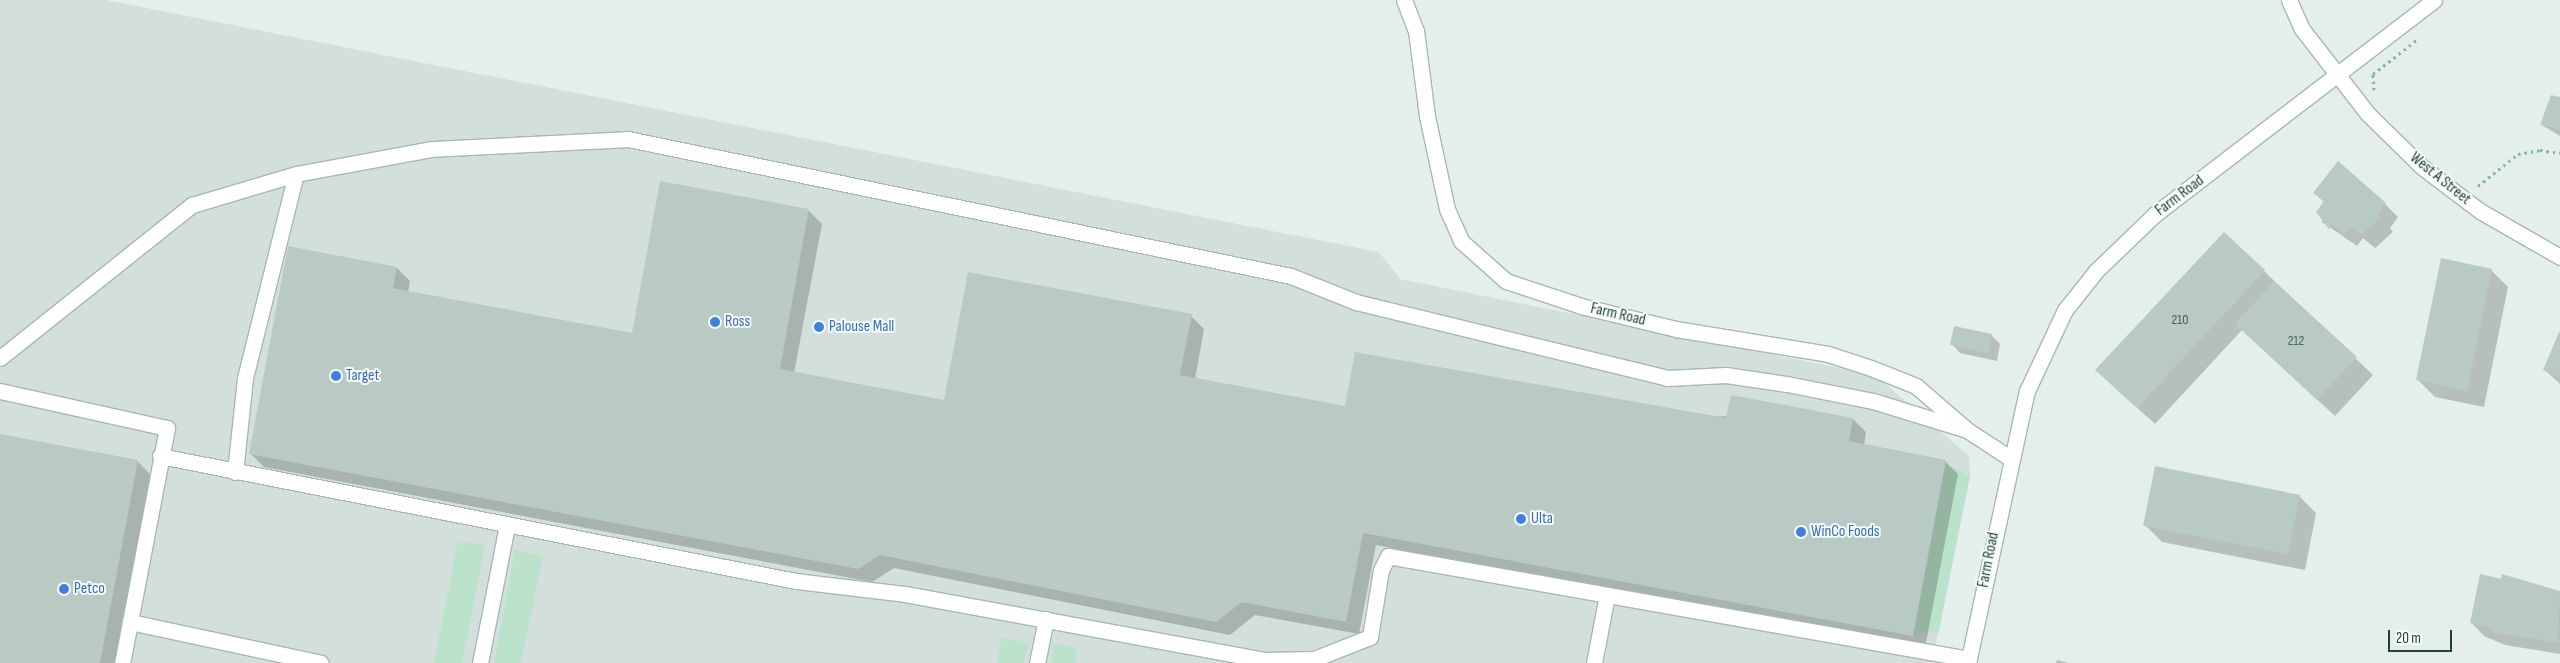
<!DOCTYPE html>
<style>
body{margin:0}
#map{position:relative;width:2560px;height:663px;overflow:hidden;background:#e4efec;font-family:"Sofia Sans Condensed",sans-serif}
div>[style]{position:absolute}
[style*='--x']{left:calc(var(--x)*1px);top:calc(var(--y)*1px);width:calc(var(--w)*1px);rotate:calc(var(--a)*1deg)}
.built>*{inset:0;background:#d2dfdb}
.green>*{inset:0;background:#bbe2cb}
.shadow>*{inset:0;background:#0003}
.building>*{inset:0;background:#b9cac5}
.path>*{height:3px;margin-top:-1.5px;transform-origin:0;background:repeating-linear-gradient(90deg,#81b6ac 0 2.5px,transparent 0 6.5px)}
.roads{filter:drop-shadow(1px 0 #a6b8b5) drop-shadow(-1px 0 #a6b8b5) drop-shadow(0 1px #a6b8b5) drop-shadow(0 -1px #a6b8b5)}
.minor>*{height:15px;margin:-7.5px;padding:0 7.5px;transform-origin:7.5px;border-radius:7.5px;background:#fff}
.dots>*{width:14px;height:14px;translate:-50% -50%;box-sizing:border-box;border:2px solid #f6fbf9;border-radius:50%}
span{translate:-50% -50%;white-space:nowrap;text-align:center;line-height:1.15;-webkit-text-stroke:4px #f6fbf9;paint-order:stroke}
.number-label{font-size:14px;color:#476560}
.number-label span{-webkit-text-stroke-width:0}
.street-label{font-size:16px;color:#21433f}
.shop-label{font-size:16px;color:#366cbe}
.left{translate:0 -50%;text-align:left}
.scale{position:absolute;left:2388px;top:630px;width:64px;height:22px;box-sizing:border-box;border:2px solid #21433f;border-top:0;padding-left:6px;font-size:15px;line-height:18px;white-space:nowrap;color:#21433f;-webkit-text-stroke:4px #f6fbf9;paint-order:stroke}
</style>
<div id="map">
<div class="built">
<div style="clip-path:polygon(0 0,106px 0,1379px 252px,1400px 279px,1875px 375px,1969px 456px,1970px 476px,1932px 663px,0 663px)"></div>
</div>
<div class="green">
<div style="clip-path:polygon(1942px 462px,1970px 476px,1939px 631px,1907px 635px)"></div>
<div style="clip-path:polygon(458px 541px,485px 546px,462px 663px,434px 663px)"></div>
<div style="clip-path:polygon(515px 550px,543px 556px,521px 663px,494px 663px)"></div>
<div style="clip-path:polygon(1002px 637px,1028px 643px,1024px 663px,997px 663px)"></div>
<div style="clip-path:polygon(1054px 644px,1077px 648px,1075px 663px,1051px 663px)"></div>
</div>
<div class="shadow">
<div style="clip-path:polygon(2560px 98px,2560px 136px,2542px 125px)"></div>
<div style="clip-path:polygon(661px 183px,809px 211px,822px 224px,794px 373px,945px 401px,1191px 316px,1204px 329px,1195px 379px,1346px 408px,1853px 419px,1866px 432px,1864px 445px,1945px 461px,1958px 474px,1925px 648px,1376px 545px,1359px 634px,1255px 615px,1230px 635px,894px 568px,872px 582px,264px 467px,251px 454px,397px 268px,410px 281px,408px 292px,633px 335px)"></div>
<div style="clip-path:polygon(2315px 193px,2385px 204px,2398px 217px,2390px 228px,2393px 232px,2375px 248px,2363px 238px,2357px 246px,2322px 222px,2325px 203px)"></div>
<div style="clip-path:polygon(2491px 270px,2508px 287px,2484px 407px,2435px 397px,2418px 380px)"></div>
<div style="clip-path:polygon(2264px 271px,2373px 375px,2335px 416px,2242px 330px,2155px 424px,2114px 387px)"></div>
<div style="clip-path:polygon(1991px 335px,2000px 344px,1997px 361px,1960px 353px,1952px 344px)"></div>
<div style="clip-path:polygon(2560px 337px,2560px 384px,2545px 370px)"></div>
<div style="clip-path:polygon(0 435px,138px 462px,151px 475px,115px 663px,0 663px)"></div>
<div style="clip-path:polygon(2299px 496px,2316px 513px,2305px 570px,2162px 542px,2145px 525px)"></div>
<div style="clip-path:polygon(2503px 576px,2560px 592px,2560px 654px,2505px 645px,2484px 636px,2471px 622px)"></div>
<div style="clip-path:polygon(2057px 660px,2069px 663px,2056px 663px)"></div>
</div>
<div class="building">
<div style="clip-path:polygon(2551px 95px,2560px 97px,2560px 129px,2540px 125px)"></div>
<div style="clip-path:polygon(2338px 161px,2386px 203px,2377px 215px,2381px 218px,2361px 235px,2350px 226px,2344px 234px,2333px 225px,2329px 229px,2316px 212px,2324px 201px,2313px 193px)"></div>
<div style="clip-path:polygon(660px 181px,809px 209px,780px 369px,944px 400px,968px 272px,1192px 314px,1180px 375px,1345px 406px,1355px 352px,1726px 418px,1731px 395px,1853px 418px,1849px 441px,1946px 460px,1913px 636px,1363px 533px,1346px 622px,1242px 602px,1216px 622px,880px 555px,858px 569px,249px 454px,288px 246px,397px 267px,393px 288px,632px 333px)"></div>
<div style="clip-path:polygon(2224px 232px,2265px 270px,2137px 408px,2095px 370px)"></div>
<div style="clip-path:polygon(2441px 258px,2492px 269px,2467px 391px,2416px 380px)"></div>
<div style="clip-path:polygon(2274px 281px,2357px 357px,2317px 400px,2235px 324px)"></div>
<div style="clip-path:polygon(1954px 326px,1992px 334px,1988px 353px,1950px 345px)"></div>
<div style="clip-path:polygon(2559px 332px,2560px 332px,2560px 378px,2543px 370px)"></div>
<div style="clip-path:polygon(0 434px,138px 460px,100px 663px,0 663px)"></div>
<div style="clip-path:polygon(2155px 466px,2300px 495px,2288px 554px,2143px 526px)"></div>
<div style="clip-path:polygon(2480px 574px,2501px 579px,2502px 574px,2560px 591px,2558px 643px,2491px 632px,2492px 628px,2470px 623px)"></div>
</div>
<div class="path">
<div style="--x:2374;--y:90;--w:16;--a:-94"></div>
<div style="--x:2373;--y:74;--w:57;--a:-37.9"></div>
<div style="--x:2478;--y:186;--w:51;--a:-38.7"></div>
<div style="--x:2518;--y:154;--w:22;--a:-10"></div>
<div style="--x:2540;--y:150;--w:20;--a:9"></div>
</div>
<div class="roads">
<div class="minor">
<div style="--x:1404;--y:0;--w:33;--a:69"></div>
<div style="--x:1416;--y:31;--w:86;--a:82.6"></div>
<div style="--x:1427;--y:116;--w:95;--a:77.9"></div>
<div style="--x:1447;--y:209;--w:35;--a:66"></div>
<div style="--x:1461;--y:241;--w:60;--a:41.6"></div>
<div style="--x:1506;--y:281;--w:79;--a:18.4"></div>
<div style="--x:1581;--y:306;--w:98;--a:13.6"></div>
<div style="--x:1676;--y:329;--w:154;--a:9.3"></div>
<div style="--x:1828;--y:354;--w:45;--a:18"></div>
<div style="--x:1871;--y:368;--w:48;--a:21.8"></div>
<div style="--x:1916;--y:386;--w:67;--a:40.8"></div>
<div style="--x:1967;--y:430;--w:51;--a:33.1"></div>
<div style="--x:2289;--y:0;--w:32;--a:66"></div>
<div style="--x:2302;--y:29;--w:108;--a:52.2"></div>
<div style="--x:2368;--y:114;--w:76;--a:44.5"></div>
<div style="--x:2422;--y:167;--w:73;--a:37.2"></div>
<div style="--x:2480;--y:211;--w:92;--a:29.9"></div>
<div style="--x:0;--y:358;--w:246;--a:-38.6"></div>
<div style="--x:192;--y:205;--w:109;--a:-16.6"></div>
<div style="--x:296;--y:174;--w:137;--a:-10.5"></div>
<div style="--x:431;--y:149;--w:197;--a:-2.9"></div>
<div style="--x:628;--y:139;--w:677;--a:11.68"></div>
<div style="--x:1291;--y:276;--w:70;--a:21.8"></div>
<div style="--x:1356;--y:302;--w:320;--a:13.7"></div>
<div style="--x:1667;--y:378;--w:59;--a:-2.9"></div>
<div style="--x:1726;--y:375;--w:62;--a:8.4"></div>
<div style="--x:1787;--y:384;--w:88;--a:11.2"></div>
<div style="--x:1873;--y:401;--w:98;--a:17.1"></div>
<div style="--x:0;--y:391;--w:171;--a:12.5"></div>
<div style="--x:167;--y:428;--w:239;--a:100.8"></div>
<div style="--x:160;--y:456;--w:648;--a:11.12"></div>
<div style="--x:796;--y:581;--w:110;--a:6.8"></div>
<div style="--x:905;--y:594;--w:365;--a:10.4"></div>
<div style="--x:1264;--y:660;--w:50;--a:-1.1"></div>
<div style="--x:1314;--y:659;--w:60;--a:-21.4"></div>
<div style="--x:1370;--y:637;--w:68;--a:-80.7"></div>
<div style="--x:1381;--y:570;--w:16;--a:-63"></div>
<div style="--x:1388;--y:556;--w:590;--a:10.05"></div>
<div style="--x:235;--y:472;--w:95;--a:-83.9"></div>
<div style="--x:245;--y:378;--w:210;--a:-76"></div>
<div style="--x:130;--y:622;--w:195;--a:12.1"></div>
<div style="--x:480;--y:663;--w:140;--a:-78.9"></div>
<div style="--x:1037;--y:663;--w:45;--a:-78.4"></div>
<div style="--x:1594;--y:663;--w:69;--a:-79.2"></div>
<div style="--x:1968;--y:663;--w:278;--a:-77.8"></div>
<div style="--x:2027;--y:391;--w:89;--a:-64.9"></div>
<div style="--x:2065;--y:310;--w:50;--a:-51.5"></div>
<div style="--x:2096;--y:271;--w:81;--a:-44"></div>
<div style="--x:2154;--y:215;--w:353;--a:-37.5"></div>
</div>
</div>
<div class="dots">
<div style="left:715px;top:322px;background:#3f7fe0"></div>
<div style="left:819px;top:327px;background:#3f7fe0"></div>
<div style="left:336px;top:376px;background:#3f7fe0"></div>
<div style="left:1521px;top:519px;background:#3f7fe0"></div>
<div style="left:1801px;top:532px;background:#3f7fe0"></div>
<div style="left:64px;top:589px;background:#3f7fe0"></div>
</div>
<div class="number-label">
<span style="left:2180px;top:320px">210</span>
<span style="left:2296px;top:341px">212</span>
</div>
<div class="street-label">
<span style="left:2440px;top:179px;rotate:39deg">West A Street</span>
<span style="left:2180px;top:196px;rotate:-37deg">Farm Road</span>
<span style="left:1618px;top:315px;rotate:13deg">Farm Road</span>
<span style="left:1989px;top:560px;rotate:-79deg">Farm Road</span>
</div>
<div class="shop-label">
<span class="left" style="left:725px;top:322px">Ross</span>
<span class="left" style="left:829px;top:327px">Palouse Mall</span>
<span class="left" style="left:346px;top:376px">Target</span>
<span class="left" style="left:1531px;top:519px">Ulta</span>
<span class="left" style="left:1811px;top:532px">WinCo Foods</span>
<span class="left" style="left:74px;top:589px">Petco</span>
</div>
<div class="scale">20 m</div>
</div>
